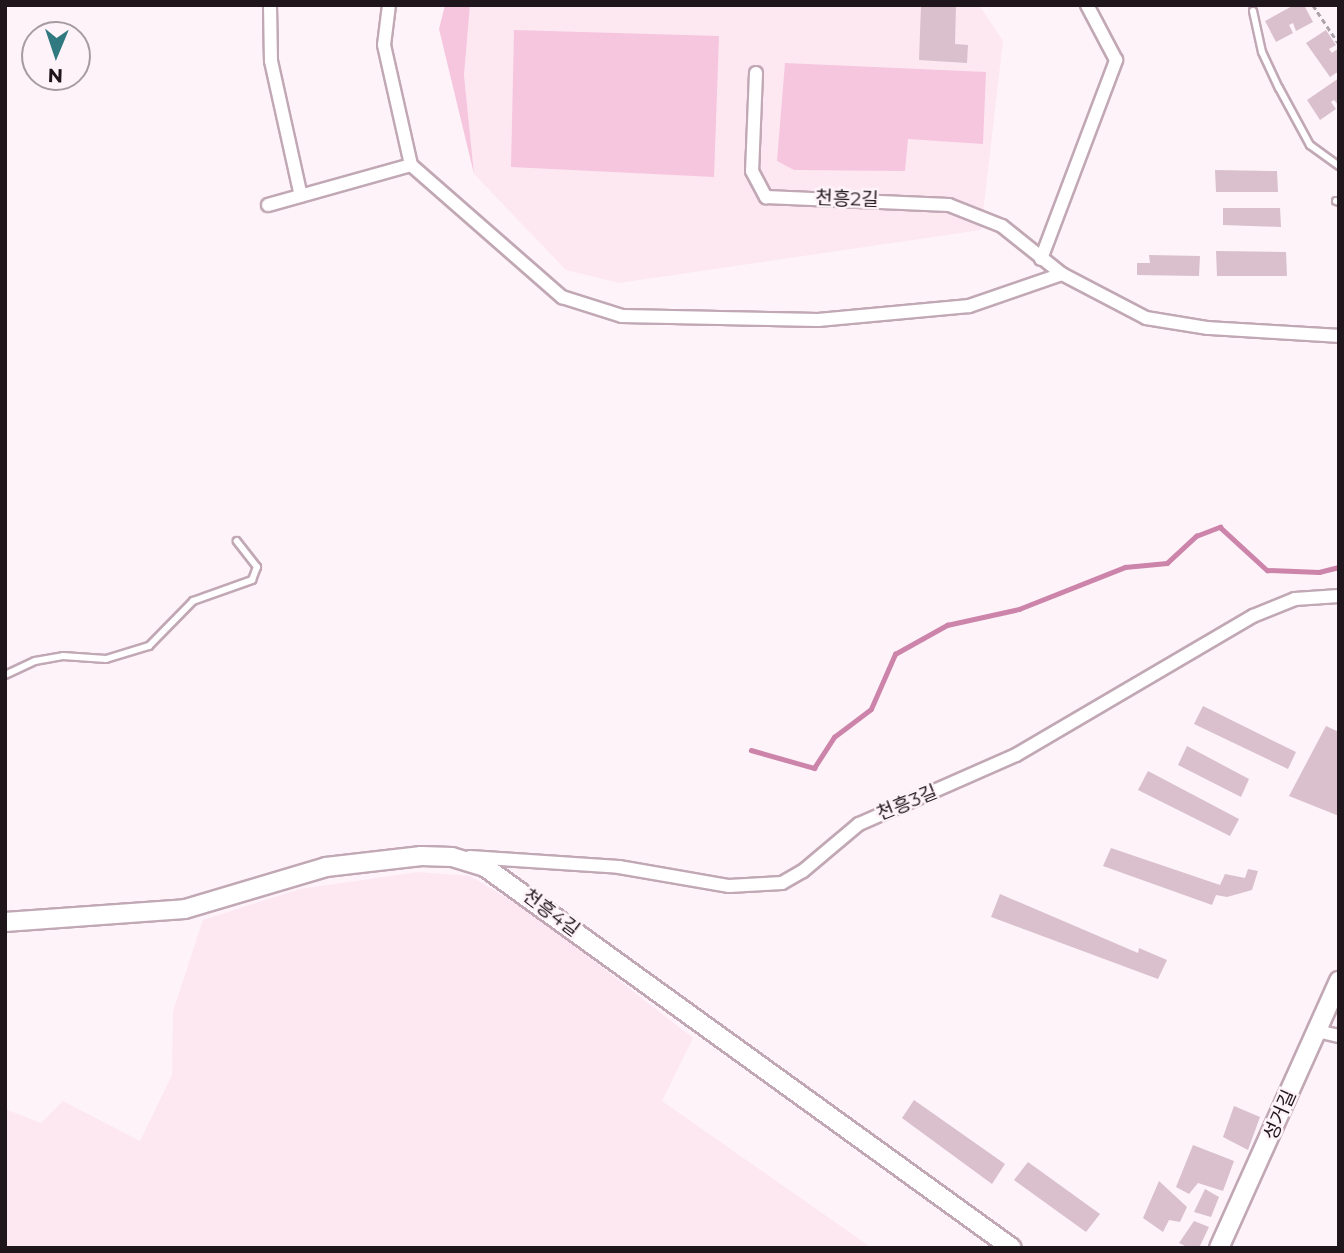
<!DOCTYPE html>
<meta charset="utf-8">
<style>
body{margin:0}
#map{position:relative;width:1344px;height:1253px;overflow:hidden;background:#fef3f8;font-family:Montserrat,"Noto Sans KR",sans-serif}
div>[style]{position:absolute}
[style*='--x']{left:calc(var(--x)*1px);top:calc(var(--y)*1px);width:calc(var(--w)*1px);rotate:calc(var(--a)*1deg)}
.built>*{inset:0;background:#fde8f2}
.green>*{inset:0;background:#f6c6de}
.stream>*{height:4.5px;margin:-2.25px;padding:0 2.25px;transform-origin:2.25px;border-radius:2.25px;background:#cc84aa}
.building>*{inset:0;background:#d9c0cc}
.path>*{height:2.5px;margin-top:-1.25px;transform-origin:0;background:repeating-linear-gradient(90deg,#ada3a8 0 5px,transparent 0 8.5px)}
.roads{filter:drop-shadow(2px 0 #c1a8b4) drop-shadow(-2px 0 #c1a8b4) drop-shadow(0 2px #c1a8b4) drop-shadow(0 -2px #c1a8b4)}
.lane>*{height:6px;margin:-3px;padding:0 3px;transform-origin:3px;border-radius:3px;background:#fff}
.street>*{height:12px;margin:-6px;padding:0 6px;transform-origin:6px;border-radius:6px;background:#fff}
.secondary>*{height:18px;margin:-9px;padding:0 9px;transform-origin:9px;border-radius:9px;background:#fff}
span{translate:-50% -50%;white-space:nowrap;text-align:center;line-height:1.15;-webkit-text-stroke:5px #fef3f8;paint-order:stroke}
.street-label{font-size:19px;color:#1f161b}
.frame{position:absolute;inset:0;border:7px solid #1f161b;pointer-events:none}
.north{position:absolute;left:21px;top:21px;width:70px;height:70px;box-sizing:border-box;background:#fef3f8;border:2px solid #a59ba0;border-radius:50%;rotate:182deg;font-size:19px;font-weight:700;line-height:28px;text-align:center;color:#1f161b}
.north::after{content:'';display:block;margin:auto;width:24px;height:32px;background:#317981;clip-path:polygon(50% 0,100% 100%,50% 72%,0 100%)}
</style>
<div id="map">
<div class="built">
<div style="clip-path:polygon(470px 5px,979px 5px,1003px 41px,981px 230px,619px 283px,566px 270px,474px 174px,464px 75px)"></div>
<div style="clip-path:polygon(418px 872px,470px 876px,534px 914px,693px 1038px,662px 1101px,872px 1248px,5px 1248px,5px 1109px,41px 1123px,63px 1101px,140px 1141px,172px 1075px,173px 1011px,203px 920px,300px 889px)"></div>
</div>
<div class="green">
<div style="clip-path:polygon(445px 5px,470px 5px,464px 75px,474px 174px,439px 29px)"></div>
<div style="clip-path:polygon(514px 30px,719px 36px,714px 177px,511px 167px)"></div>
<div style="clip-path:polygon(785px 63px,986px 72px,983px 144px,908px 139px,905px 171px,794px 170px,777px 161px)"></div>
</div>
<div class="stream">
<div style="--x:751;--y:750;--w:66;--a:15.9"></div>
<div style="--x:814;--y:768;--w:37;--a:-57"></div>
<div style="--x:834;--y:737;--w:46;--a:-37.1"></div>
<div style="--x:871;--y:709;--w:60;--a:-66.4"></div>
<div style="--x:895;--y:654;--w:60;--a:-29.1"></div>
<div style="--x:947;--y:625;--w:74;--a:-12.5"></div>
<div style="--x:1019;--y:609;--w:114;--a:-21.6"></div>
<div style="--x:1125;--y:567;--w:42;--a:-5.4"></div>
<div style="--x:1167;--y:563;--w:40;--a:-43"></div>
<div style="--x:1196;--y:536;--w:26;--a:-21"></div>
<div style="--x:1220;--y:527;--w:64;--a:42.5"></div>
<div style="--x:1267;--y:570;--w:52;--a:2.2"></div>
<div style="--x:1319;--y:572;--w:21;--a:-14"></div>
</div>
<div class="building">
<div style="clip-path:polygon(921px 5px,956px 5px,955px 44px,968px 45px,967px 63px,919px 60px)"></div>
<div style="clip-path:polygon(1294px 5px,1304px 5px,1313px 22px,1296px 31px,1293px 23px,1289px 25px,1293px 33px,1276px 42px,1265px 21px)"></div>
<div style="clip-path:polygon(1326px 30px,1336px 45px,1329px 49px,1332px 53px,1339px 48px,1339px 71px,1330px 77px,1306px 43px)"></div>
<div style="clip-path:polygon(1339px 78px,1339px 106px,1334px 100px,1331px 102px,1336px 109px,1320px 120px,1307px 100px)"></div>
<div style="clip-path:polygon(1215px 170px,1277px 171px,1278px 192px,1216px 192px)"></div>
<div style="clip-path:polygon(1223px 208px,1280px 208px,1281px 227px,1223px 225px)"></div>
<div style="clip-path:polygon(1216px 251px,1286px 252px,1287px 276px,1217px 276px)"></div>
<div style="clip-path:polygon(1149px 255px,1200px 256px,1199px 276px,1137px 275px,1137px 263px,1150px 263px)"></div>
<div style="clip-path:polygon(1203px 706px,1296px 752px,1288px 769px,1194px 724px)"></div>
<div style="clip-path:polygon(1326px 726px,1339px 732px,1339px 816px,1289px 796px)"></div>
<div style="clip-path:polygon(1187px 746px,1249px 779px,1241px 797px,1178px 765px)"></div>
<div style="clip-path:polygon(1148px 771px,1239px 819px,1230px 836px,1138px 790px)"></div>
<div style="clip-path:polygon(1111px 848px,1220px 885px,1225px 874px,1245px 878px,1248px 869px,1258px 871px,1252px 890px,1227px 897px,1216px 895px,1212px 905px,1103px 866px)"></div>
<div style="clip-path:polygon(1000px 894px,1138px 953px,1139px 948px,1167px 960px,1158px 979px,991px 917px)"></div>
<div style="clip-path:polygon(914px 1100px,1005px 1164px,992px 1184px,902px 1118px)"></div>
<div style="clip-path:polygon(1234px 1106px,1260px 1117px,1248px 1150px,1223px 1137px)"></div>
<div style="clip-path:polygon(1193px 1145px,1234px 1161px,1223px 1191px,1198px 1183px,1189px 1194px,1176px 1187px)"></div>
<div style="clip-path:polygon(1028px 1162px,1100px 1214px,1086px 1232px,1014px 1180px)"></div>
<div style="clip-path:polygon(1159px 1181px,1187px 1207px,1180px 1222px,1169px 1220px,1163px 1232px,1143px 1218px)"></div>
<div style="clip-path:polygon(1205px 1189px,1219px 1197px,1211px 1217px,1194px 1212px)"></div>
<div style="clip-path:polygon(1194px 1221px,1209px 1227px,1199px 1248px,1189px 1248px,1179px 1243px)"></div>
</div>
<div class="path">
<div style="--x:1313;--y:5;--w:47;--a:56.3"></div>
</div>
<div class="roads">
<div class="lane">
<div style="--x:1253;--y:11;--w:42;--a:77.6"></div>
<div style="--x:1262;--y:52;--w:40;--a:65"></div>
<div style="--x:1279;--y:88;--w:65;--a:61.5"></div>
<div style="--x:1310;--y:145;--w:36;--a:36"></div>
<div style="--x:1336;--y:201;--w:3;--a:18"></div>
<div style="--x:5;--y:675;--w:33;--a:-25"></div>
<div style="--x:35;--y:661;--w:28;--a:-10"></div>
<div style="--x:63;--y:656;--w:43;--a:4"></div>
<div style="--x:106;--y:659;--w:45;--a:-16.8"></div>
<div style="--x:149;--y:646;--w:63;--a:-45.6"></div>
<div style="--x:193;--y:601;--w:63;--a:-19.6"></div>
<div style="--x:252;--y:580;--w:14;--a:-69"></div>
<div style="--x:257;--y:567;--w:33;--a:-128"></div>
</div>
<div class="street">
<div style="--x:270;--y:5;--w:56;--a:89"></div>
<div style="--x:271;--y:61;--w:138;--a:77.5"></div>
<div style="--x:389;--y:5;--w:40;--a:97.1"></div>
<div style="--x:384;--y:45;--w:123;--a:77.3"></div>
<div style="--x:411;--y:165;--w:201;--a:41.2"></div>
<div style="--x:562;--y:297;--w:63;--a:17.6"></div>
<div style="--x:622;--y:316;--w:196;--a:1.2"></div>
<div style="--x:818;--y:320;--w:152;--a:-5.3"></div>
<div style="--x:969;--y:306;--w:98;--a:-19"></div>
<div style="--x:756;--y:73;--w:98;--a:92.3"></div>
<div style="--x:752;--y:171;--w:30;--a:62"></div>
<div style="--x:766;--y:197;--w:183;--a:2.5"></div>
<div style="--x:949;--y:205;--w:57;--a:21.6"></div>
<div style="--x:1002;--y:226;--w:77;--a:38.7"></div>
<div style="--x:1062;--y:274;--w:95;--a:27.6"></div>
<div style="--x:1146;--y:318;--w:63;--a:9.2"></div>
<div style="--x:1208;--y:328;--w:131;--a:3.5"></div>
<div style="--x:268;--y:205;--w:148;--a:-15.6"></div>
<div style="--x:1041;--y:259;--w:213;--a:-69.3"></div>
<div style="--x:1116;--y:60;--w:62;--a:-117.8"></div>
<div style="--x:470;--y:857;--w:149;--a:3.8"></div>
<div style="--x:619;--y:867;--w:112;--a:9.8"></div>
<div style="--x:729;--y:886;--w:53;--a:-3.2"></div>
<div style="--x:782;--y:883;--w:24;--a:-30"></div>
<div style="--x:803;--y:871;--w:73;--a:-40"></div>
<div style="--x:859;--y:824;--w:171;--a:-23.7"></div>
<div style="--x:1016;--y:755;--w:275;--a:-30.4"></div>
<div style="--x:1253;--y:616;--w:45;--a:-22"></div>
<div style="--x:1295;--y:599;--w:44;--a:-3.9"></div>
<div style="--x:1317;--y:1031;--w:23;--a:13"></div>
</div>
<div class="secondary">
<div style="--x:5;--y:922;--w:180;--a:-4.1"></div>
<div style="--x:185;--y:909;--w:147;--a:-16.6"></div>
<div style="--x:326;--y:867;--w:96;--a:-6.6"></div>
<div style="--x:421;--y:856;--w:31;--a:2"></div>
<div style="--x:452;--y:857;--w:34;--a:17"></div>
<div style="--x:485;--y:867;--w:650;--a:35.87"></div>
<div style="--x:1219;--y:1248;--w:293;--a:-65.8"></div>
</div>
</div>
<div class="street-label">
<span style="left:847px;top:199px;rotate:2deg">천흥2길</span>
<span style="left:907px;top:803px;rotate:-22deg">천흥3길</span>
<span style="left:551px;top:913px;rotate:37deg">천흥4길</span>
<span style="left:1280px;top:1115px;rotate:-66deg">성거길</span>
</div>
<div class="frame"></div>
<div class="north">N</div>
</div>
